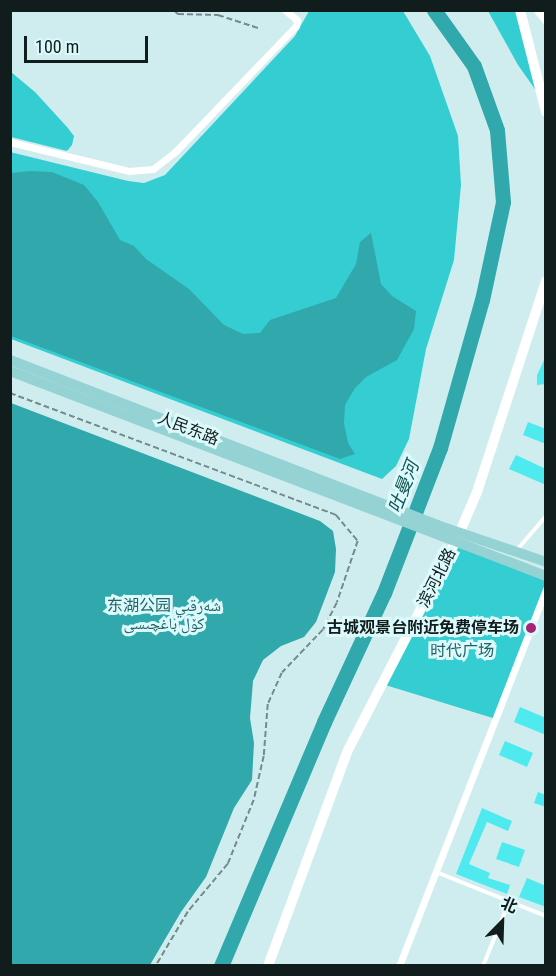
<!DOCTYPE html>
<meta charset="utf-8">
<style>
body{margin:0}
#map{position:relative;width:556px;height:976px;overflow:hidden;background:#cfedee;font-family:"Roboto Condensed","Noto Naskh Arabic","Noto Sans SC",sans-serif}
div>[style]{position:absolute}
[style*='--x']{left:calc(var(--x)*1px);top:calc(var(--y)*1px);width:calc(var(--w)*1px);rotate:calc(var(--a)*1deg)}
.green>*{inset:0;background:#33cdd2}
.water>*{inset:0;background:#30a8ac}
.river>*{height:15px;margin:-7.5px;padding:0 7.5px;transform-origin:7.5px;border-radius:7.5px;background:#30a8ac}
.building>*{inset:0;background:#4feaef}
.path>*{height:1.5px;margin-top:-0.75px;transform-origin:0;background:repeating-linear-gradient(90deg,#758a8a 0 6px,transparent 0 9px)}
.service>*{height:4px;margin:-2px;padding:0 2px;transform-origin:2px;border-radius:2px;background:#fff}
.minor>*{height:7px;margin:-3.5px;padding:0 3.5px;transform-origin:3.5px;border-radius:3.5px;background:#fff}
.tertiary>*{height:9px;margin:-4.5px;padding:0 4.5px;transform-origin:4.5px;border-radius:4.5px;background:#fff}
.secondary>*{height:10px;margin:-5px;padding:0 5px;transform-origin:5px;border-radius:5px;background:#fff}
.primary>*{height:10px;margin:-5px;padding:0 5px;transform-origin:5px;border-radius:5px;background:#95d2d4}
.dots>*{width:16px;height:16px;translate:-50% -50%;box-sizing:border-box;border:3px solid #dcfafb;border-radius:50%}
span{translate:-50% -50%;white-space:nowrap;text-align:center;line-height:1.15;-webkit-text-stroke:6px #dcfafb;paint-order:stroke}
.street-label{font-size:16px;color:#111c1c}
.park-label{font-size:16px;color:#246365}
.poi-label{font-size:16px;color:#111c1c;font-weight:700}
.right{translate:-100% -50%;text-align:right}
.water-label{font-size:18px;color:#125456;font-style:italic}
.frame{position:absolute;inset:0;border:12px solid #111c1c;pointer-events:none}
.north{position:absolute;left:472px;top:892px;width:60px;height:60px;-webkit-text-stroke:4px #dcfafb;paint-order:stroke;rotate:23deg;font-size:16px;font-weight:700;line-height:24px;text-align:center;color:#111c1c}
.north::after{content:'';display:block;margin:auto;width:21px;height:27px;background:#111c1c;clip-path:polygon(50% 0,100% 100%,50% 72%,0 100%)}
.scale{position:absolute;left:24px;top:36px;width:124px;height:27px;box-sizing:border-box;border:3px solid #111c1c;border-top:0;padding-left:8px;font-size:18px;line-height:21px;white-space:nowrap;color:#111c1c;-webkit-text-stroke:4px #dcfafb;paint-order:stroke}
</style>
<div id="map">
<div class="green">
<div style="clip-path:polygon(309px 11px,403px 11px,430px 56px,458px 136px,461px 185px,454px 260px,426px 349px,409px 439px,396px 466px,382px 479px,11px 339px,10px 152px,128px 181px,144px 183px,165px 175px,295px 36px)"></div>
<div style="clip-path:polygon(488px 11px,518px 11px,544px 102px,518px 65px)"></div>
<div style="clip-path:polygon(11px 72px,35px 92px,67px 127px,74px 136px,72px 145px,67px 151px,11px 137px)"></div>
<div style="clip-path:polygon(456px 541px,545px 576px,545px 589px,496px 719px,382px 684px)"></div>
</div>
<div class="water">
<div style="clip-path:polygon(30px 171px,52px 172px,84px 185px,98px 202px,120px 240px,134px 246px,146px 259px,189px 289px,224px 325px,243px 334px,260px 333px,270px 320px,336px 298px,356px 264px,360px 242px,371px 233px,381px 284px,392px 296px,416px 311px,414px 329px,397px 360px,366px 377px,355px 388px,345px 405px,344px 423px,348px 443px,355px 454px,340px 459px,11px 336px,11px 173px)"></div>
<div style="clip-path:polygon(11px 403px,320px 521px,333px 531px,336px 549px,335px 572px,316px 622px,304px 637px,281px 646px,263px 660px,253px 681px,250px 718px,254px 743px,252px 780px,234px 808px,206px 877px,181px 912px,150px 965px,11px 965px)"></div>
</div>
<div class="river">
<div style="--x:221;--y:966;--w:265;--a:-67.1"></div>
<div style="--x:324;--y:722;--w:142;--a:-65.1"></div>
<div style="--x:384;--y:593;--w:155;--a:-68.9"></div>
<div style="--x:440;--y:448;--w:154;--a:-74.2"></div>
<div style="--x:482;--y:300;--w:100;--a:-77.9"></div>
<div style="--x:503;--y:202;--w:72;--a:-94.8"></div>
<div style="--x:497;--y:130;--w:68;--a:-109.8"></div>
<div style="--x:474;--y:66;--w:69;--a:-125.5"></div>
</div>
<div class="building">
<div style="clip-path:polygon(546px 356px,546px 384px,537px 385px,537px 375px)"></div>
<div style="clip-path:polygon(528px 422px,546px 429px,546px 444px,523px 435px)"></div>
<div style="clip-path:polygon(516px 455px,546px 469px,546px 485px,509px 469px)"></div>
<div style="clip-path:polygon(520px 707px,546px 718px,546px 735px,514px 722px)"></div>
<div style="clip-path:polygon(505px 741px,533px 753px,527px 767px,499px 755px)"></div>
<div style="clip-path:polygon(538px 792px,546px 795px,546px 807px,534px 803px)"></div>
<div style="clip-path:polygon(482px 808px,512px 821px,508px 831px,487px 822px,469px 864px,490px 873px,488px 878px,510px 885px,507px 894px,456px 874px)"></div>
<div style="clip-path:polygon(502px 842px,525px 850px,519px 867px,496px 859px)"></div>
<div style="clip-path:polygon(527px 878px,546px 886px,546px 907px,519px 897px)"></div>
</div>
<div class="path">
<div style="--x:174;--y:10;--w:6;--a:45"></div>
<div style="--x:178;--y:14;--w:40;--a:1.4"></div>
<div style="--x:218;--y:15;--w:42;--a:18"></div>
<div style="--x:10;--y:393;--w:348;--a:20.5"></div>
<div style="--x:336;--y:515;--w:34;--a:50"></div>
<div style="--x:358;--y:541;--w:65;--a:108.7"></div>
<div style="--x:337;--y:603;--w:30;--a:117"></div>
<div style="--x:323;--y:630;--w:59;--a:133.6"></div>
<div style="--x:282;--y:673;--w:34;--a:114"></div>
<div style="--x:268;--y:704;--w:52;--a:94.4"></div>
<div style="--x:264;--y:756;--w:45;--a:102.8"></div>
<div style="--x:254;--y:800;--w:69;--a:112.1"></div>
<div style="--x:228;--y:864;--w:62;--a:129.8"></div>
<div style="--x:188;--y:912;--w:63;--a:120.7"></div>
</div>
<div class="service">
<div style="--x:516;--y:551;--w:46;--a:-49.4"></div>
<div style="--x:436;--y:872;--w:118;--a:21.8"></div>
<div style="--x:483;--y:966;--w:69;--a:-67.9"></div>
</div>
<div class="minor">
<div style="--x:10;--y:142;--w:122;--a:13.7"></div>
<div style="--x:129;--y:171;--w:24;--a:-5"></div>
<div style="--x:153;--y:169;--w:29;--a:-38"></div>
<div style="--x:176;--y:151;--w:173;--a:-46.2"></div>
<div style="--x:296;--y:26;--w:6;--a:-81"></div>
<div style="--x:297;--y:20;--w:16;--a:-140"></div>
<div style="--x:399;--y:966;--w:405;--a:-68.7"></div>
</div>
<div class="tertiary">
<div style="--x:538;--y:10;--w:13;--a:51"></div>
</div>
<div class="secondary">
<div style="--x:520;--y:10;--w:105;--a:75.7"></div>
<div style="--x:268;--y:966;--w:230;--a:-69.7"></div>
<div style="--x:348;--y:750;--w:235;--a:-62.7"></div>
<div style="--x:456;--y:541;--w:53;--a:-66.8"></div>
<div style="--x:477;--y:492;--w:222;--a:-71.9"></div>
</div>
<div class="primary">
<div style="--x:10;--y:360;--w:458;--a:21.1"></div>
<div style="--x:437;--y:525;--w:115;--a:18.7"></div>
<div style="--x:10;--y:371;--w:574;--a:20.93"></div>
</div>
<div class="dots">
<div style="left:531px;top:628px;background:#a52473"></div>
</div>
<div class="street-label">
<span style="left:188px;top:429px;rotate:21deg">人民东路</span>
<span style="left:437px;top:578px;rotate:-63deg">滨河北路</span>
</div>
<div class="park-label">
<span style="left:164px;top:615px">东湖公园 شەرقىي<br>كۆل باغچىسى</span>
<span style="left:462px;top:651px">时代广场</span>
</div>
<div class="poi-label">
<span class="right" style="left:519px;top:628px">古城观景台附近免费停车场</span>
</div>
<div class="water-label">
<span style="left:404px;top:487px;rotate:-69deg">吐曼河</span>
</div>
<div class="frame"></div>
<div class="north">北</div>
<div class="scale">100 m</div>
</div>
